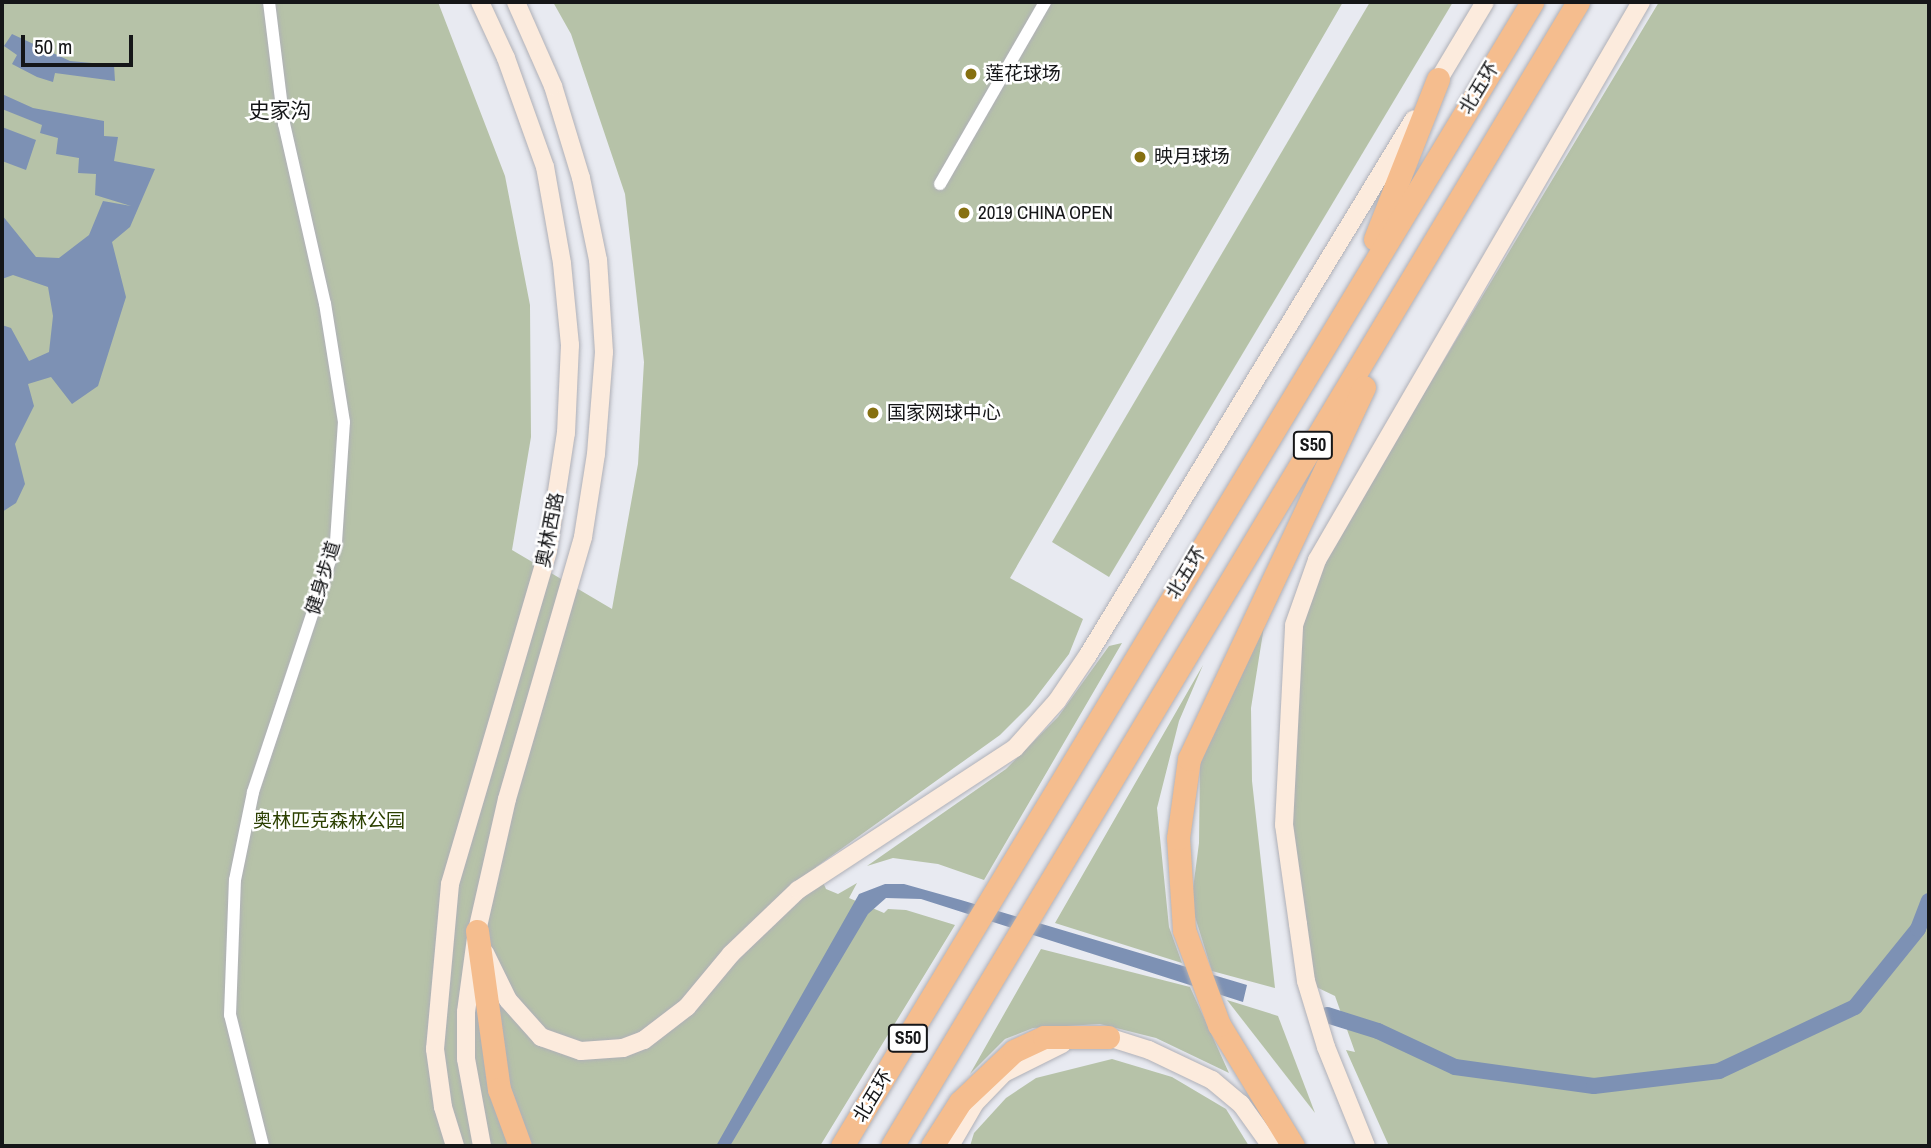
<!DOCTYPE html>
<meta charset="utf-8">
<style>
body{margin:0}
#map{position:relative;width:1931px;height:1148px;overflow:hidden;background:#e8eaf1;font-family:"Archivo Narrow","Noto Sans SC",sans-serif}
div>[style]{position:absolute}
.green>*{inset:0;background:#b6c2a8}
.water>*{inset:0;background:#7d91b4}
.canal>*{height:16px;margin:-8px;padding:0 8px;transform-origin:8px;border-radius:8px;background:#7d91b4}
.roads{filter:drop-shadow(0 0 2px #afb0b7) drop-shadow(0 0 2px #afb0b7)}
.street>*{height:12px;margin:-6px;padding:0 6px;transform-origin:6px;border-radius:6px;background:#fff}
.secondary>*{height:18px;margin:-9px;padding:0 9px;transform-origin:9px;border-radius:9px;background:#fcebdd}
.highway>*{height:23px;margin:-11.5px;padding:0 11.5px;transform-origin:11.5px;border-radius:11.5px;background:#f5bd8e}
.dots>*{width:19px;height:19px;translate:-50% -50%;box-sizing:border-box;border:4px solid #fff;border-radius:50%}
span{translate:-50% -50%;white-space:nowrap;text-align:center;line-height:1.15;-webkit-text-stroke:5px #fff;paint-order:stroke}
.shield-label span{padding:2px 5px;background:#fff;border:2px solid;border-radius:5px;-webkit-text-stroke-width:0}
.shield-label{font-size:18px;color:#151618;font-weight:700}
.poi-label{font-size:19px;color:#151618}
.left{translate:0 -50%;text-align:left}
.street-label{font-size:19px;color:#151618}
.park-label{font-size:19px;color:#2c4001}
.neighbourhood-label{font-size:21px;color:#151618}
.frame{position:absolute;inset:0;border:4px solid #151618;pointer-events:none}
.scale{position:absolute;left:21px;top:35px;width:112px;height:32px;box-sizing:border-box;border:4px solid #151618;border-top:0;padding-left:9px;font-size:21px;line-height:24px;white-space:nowrap;color:#151618;-webkit-text-stroke:5px #fff;paint-order:stroke}
</style>
<div id="map">
<div class="green">
<div style="clip-path:polygon(2px 2px,438px 2px,505px 176px,530px 305px,531px 437px,512px 550px,612px 609px,638px 464px,644px 362px,625px 194px,571px 34px,553px 2px,1343px 2px,1010px 578px,1083px 619px,1069px 654px,1030px 705px,1000px 735px,816px 867px,826px 889px,838px 894px,857px 883px,849px 898px,884px 913px,888px 909px,906px 910px,955px 925px,820px 1146px,2px 1146px)"></div>
<div style="clip-path:polygon(1370px 2px,1453px 2px,1109px 577px,1052px 542px)"></div>
<div style="clip-path:polygon(1659px 2px,1929px 2px,1929px 1146px,1389px 1146px,1346px 1050px,1355px 1052px,1335px 996px,1312px 985px,1292px 824px,1298px 623px,1324px 560px)"></div>
<div style="clip-path:polygon(1265px 620px,1251px 708px,1252px 781px,1275px 988px,1212px 971px,1191px 904px,1199px 843px,1200px 763px)"></div>
<div style="clip-path:polygon(1122px 643px,984px 880px,938px 864px,893px 858px,867px 866px,1006px 769px,1058px 717px,1109px 646px)"></div>
<div style="clip-path:polygon(1203px 665px,1179px 721px,1157px 808px,1169px 927px,1182px 963px,1055px 923px)"></div>
<div style="clip-path:polygon(1041px 949px,1190px 987px,1229px 1073px,1156px 1038px,1100px 1024px,1033px 1028px,1005px 1039px,970px 1074px)"></div>
<div style="clip-path:polygon(1227px 1000px,1278px 1016px,1315px 1113px)"></div>
<div style="clip-path:polygon(1112px 1059px,1172px 1077px,1226px 1109px,1249px 1146px,970px 1146px,974px 1133px,1006px 1098px,1036px 1078px)"></div>
</div>
<div class="water">
<div style="clip-path:polygon(12px 34px,70px 61px,114px 65px,115px 81px,55px 73px,53px 82px,37px 77px,12px 64px,17px 55px,4px 46px)"></div>
<div style="clip-path:polygon(2px 94px,33px 108px,104px 121px,104px 136px,118px 137px,114px 161px,155px 169px,130px 227px,112px 242px,126px 297px,98px 386px,72px 404px,51px 377px,28px 384px,34px 406px,15px 444px,25px 484px,16px 503px,2px 512px,2px 325px,11px 328px,29px 361px,49px 352px,53px 316px,48px 287px,13px 275px,2px 279px,2px 215px,36px 257px,59px 258px,89px 235px,103px 201px,131px 206px,95px 195px,96px 174px,78px 173px,79px 158px,56px 154px,58px 138px,40px 133px,42px 125px,2px 109px)"></div>
<div style="clip-path:polygon(2px 127px,36px 140px,26px 170px,2px 161px)"></div>
<div style="clip-path:polygon(885px 884px,904px 884px,961px 900px,1247px 985px,1243px 1002px,921px 899px,886px 898px,868px 914px,730px 1146px,716px 1146px,859px 894px)"></div>
</div>
<div class="canal">
<div style="left:1327px;top:1015px;width:53px;rotate:17.4deg"></div>
<div style="left:1378px;top:1031px;width:85px;rotate:25.1deg"></div>
<div style="left:1455px;top:1067px;width:140px;rotate:7.8deg"></div>
<div style="left:1594px;top:1086px;width:126px;rotate:-6.8deg"></div>
<div style="left:1719px;top:1071px;width:150px;rotate:-25.2deg"></div>
<div style="left:1855px;top:1007px;width:100px;rotate:-51.1deg"></div>
<div style="left:1918px;top:929px;width:30px;rotate:-69deg"></div>
</div>
<div class="roads">
<div class="street">
<div style="left:940px;top:184px;width:210px;rotate:-60deg"></div>
<div style="left:263px;top:1146px;width:135px;rotate:-104.1deg"></div>
<div style="left:230px;top:1015px;width:135px;rotate:-87.9deg"></div>
<div style="left:235px;top:880px;width:90px;rotate:-78.4deg"></div>
<div style="left:253px;top:792px;width:263px;rotate:-71.6deg"></div>
<div style="left:336px;top:542px;width:120px;rotate:-86.2deg"></div>
<div style="left:344px;top:422px;width:120px;rotate:-99.1deg"></div>
<div style="left:325px;top:304px;width:185px;rotate:-102.8deg"></div>
<div style="left:284px;top:124px;width:123px;rotate:-97deg"></div>
</div>
<div class="secondary">
<div style="left:1433px;top:89px;width:101px;rotate:-59.1deg"></div>
<div style="left:485px;top:953px;width:52px;rotate:63.9deg"></div>
<div style="left:508px;top:1000px;width:50px;rotate:48.3deg"></div>
<div style="left:541px;top:1037px;width:42px;rotate:19.3deg"></div>
<div style="left:581px;top:1051px;width:42px;rotate:-4.1deg"></div>
<div style="left:623px;top:1048px;width:22px;rotate:-21deg"></div>
<div style="left:644px;top:1040px;width:54px;rotate:-37.5deg"></div>
<div style="left:687px;top:1007px;width:69px;rotate:-50.3deg"></div>
<div style="left:731px;top:954px;width:93px;rotate:-43.7deg"></div>
<div style="left:798px;top:890px;width:259px;rotate:-33.2deg"></div>
<div style="left:1015px;top:748px;width:63px;rotate:-48.2deg"></div>
<div style="left:1057px;top:701px;width:55px;rotate:-56deg"></div>
<div style="left:1088px;top:655px;width:627px;rotate:-58.69deg"></div>
<div style="left:1096px;top:1038px;width:12px;rotate:-5deg"></div>
<div style="left:1108px;top:1037px;width:43px;rotate:17.6deg"></div>
<div style="left:1149px;top:1050px;width:70px;rotate:25.5deg"></div>
<div style="left:1212px;top:1080px;width:38px;rotate:40deg"></div>
<div style="left:1241px;top:1104px;width:52px;rotate:54.5deg"></div>
<div style="left:455px;top:1146px;width:41px;rotate:-107.1deg"></div>
<div style="left:443px;top:1107px;width:59px;rotate:-97.9deg"></div>
<div style="left:435px;top:1049px;width:166px;rotate:-84.8deg"></div>
<div style="left:450px;top:884px;width:348px;rotate:-73.6deg"></div>
<div style="left:548px;top:550px;width:118px;rotate:-81.3deg"></div>
<div style="left:566px;top:433px;width:88px;rotate:-87.4deg"></div>
<div style="left:570px;top:345px;width:82px;rotate:-95.6deg"></div>
<div style="left:562px;top:263px;width:97px;rotate:-100deg"></div>
<div style="left:545px;top:167px;width:116px;rotate:-109.7deg"></div>
<div style="left:506px;top:58px;width:62px;rotate:-114.9deg"></div>
<div style="left:482px;top:1146px;width:88px;rotate:-100.4deg"></div>
<div style="left:466px;top:1059px;width:47px;rotate:-90deg"></div>
<div style="left:466px;top:1012px;width:82px;rotate:-82.3deg"></div>
<div style="left:477px;top:931px;width:135px;rotate:-77.2deg"></div>
<div style="left:507px;top:799px;width:273px;rotate:-73.8deg"></div>
<div style="left:583px;top:537px;width:84px;rotate:-81.1deg"></div>
<div style="left:596px;top:454px;width:102px;rotate:-85.5deg"></div>
<div style="left:604px;top:352px;width:92px;rotate:-93.7deg"></div>
<div style="left:598px;top:260px;width:84px;rotate:-101.7deg"></div>
<div style="left:581px;top:178px;width:96px;rotate:-106.9deg"></div>
<div style="left:553px;top:86px;width:92px;rotate:-113.8deg"></div>
<div style="left:950px;top:1146px;width:50px;rotate:-59.8deg"></div>
<div style="left:975px;top:1103px;width:42px;rotate:-46deg"></div>
<div style="left:1004px;top:1073px;width:65px;rotate:-26.6deg"></div>
<div style="left:1366px;top:1146px;width:107px;rotate:-112deg"></div>
<div style="left:1326px;top:1047px;width:69px;rotate:-106.9deg"></div>
<div style="left:1306px;top:981px;width:58px;rotate:-98deg"></div>
<div style="left:1298px;top:924px;width:100px;rotate:-98deg"></div>
<div style="left:1284px;top:825px;width:200px;rotate:-87.1deg"></div>
<div style="left:1294px;top:625px;width:69px;rotate:-70.5deg"></div>
<div style="left:1317px;top:560px;width:645px;rotate:-59.86deg"></div>
</div>
<div class="highway">
<div style="left:1375px;top:239px;width:172px;rotate:-68.5deg"></div>
<div style="left:477px;top:931px;width:160px;rotate:82.1deg"></div>
<div style="left:499px;top:1089px;width:61px;rotate:69.8deg"></div>
<div style="left:842px;top:1146px;width:1336px;rotate:-58.9deg"></div>
<div style="left:892px;top:1146px;width:1334px;rotate:-59.05deg"></div>
<div style="left:932px;top:1146px;width:52px;rotate:-57.5deg"></div>
<div style="left:960px;top:1102px;width:74px;rotate:-43.4deg"></div>
<div style="left:1014px;top:1051px;width:33px;rotate:-25deg"></div>
<div style="left:1044px;top:1037px;width:64px"></div>
<div style="left:1293px;top:1146px;width:142px;rotate:-121.4deg"></div>
<div style="left:1219px;top:1025px;width:101px;rotate:-110.2deg"></div>
<div style="left:1184px;top:930px;width:92px;rotate:-93.7deg"></div>
<div style="left:1178px;top:838px;width:80px;rotate:-82.1deg"></div>
<div style="left:1189px;top:759px;width:411px;rotate:-64.8deg"></div>
</div>
</div>
<div class="dots">
<div style="left:971px;top:74px;background:#867010"></div>
<div style="left:1140px;top:157px;background:#867010"></div>
<div style="left:964px;top:213px;background:#867010"></div>
<div style="left:873px;top:413px;background:#867010"></div>
</div>
<div class="shield-label">
<span style="left:1313px;top:445px">S50</span>
<span style="left:908px;top:1038px">S50</span>
</div>
<div class="poi-label">
<span class="left" style="left:985px;top:74px">莲花球场</span>
<span class="left" style="left:1154px;top:157px">映月球场</span>
<span class="left" style="left:978px;top:213px">2019 CHINA OPEN</span>
<span class="left" style="left:887px;top:413px">国家网球中心</span>
</div>
<div class="street-label">
<span style="left:1479px;top:88px;rotate:-59deg">北五环</span>
<span style="left:550px;top:530px;rotate:-79deg">奥林西路</span>
<span style="left:1186px;top:573px;rotate:-59deg">北五环</span>
<span style="left:323px;top:578px;rotate:-73deg">健身步道</span>
<span style="left:873px;top:1096px;rotate:-59deg">北五环</span>
</div>
<div class="park-label">
<span style="left:329px;top:821px">奥林匹克森林公园</span>
</div>
<div class="neighbourhood-label">
<span style="left:280px;top:111px">史家沟</span>
</div>
<div class="frame"></div>
<div class="scale">50 m</div>
</div>
